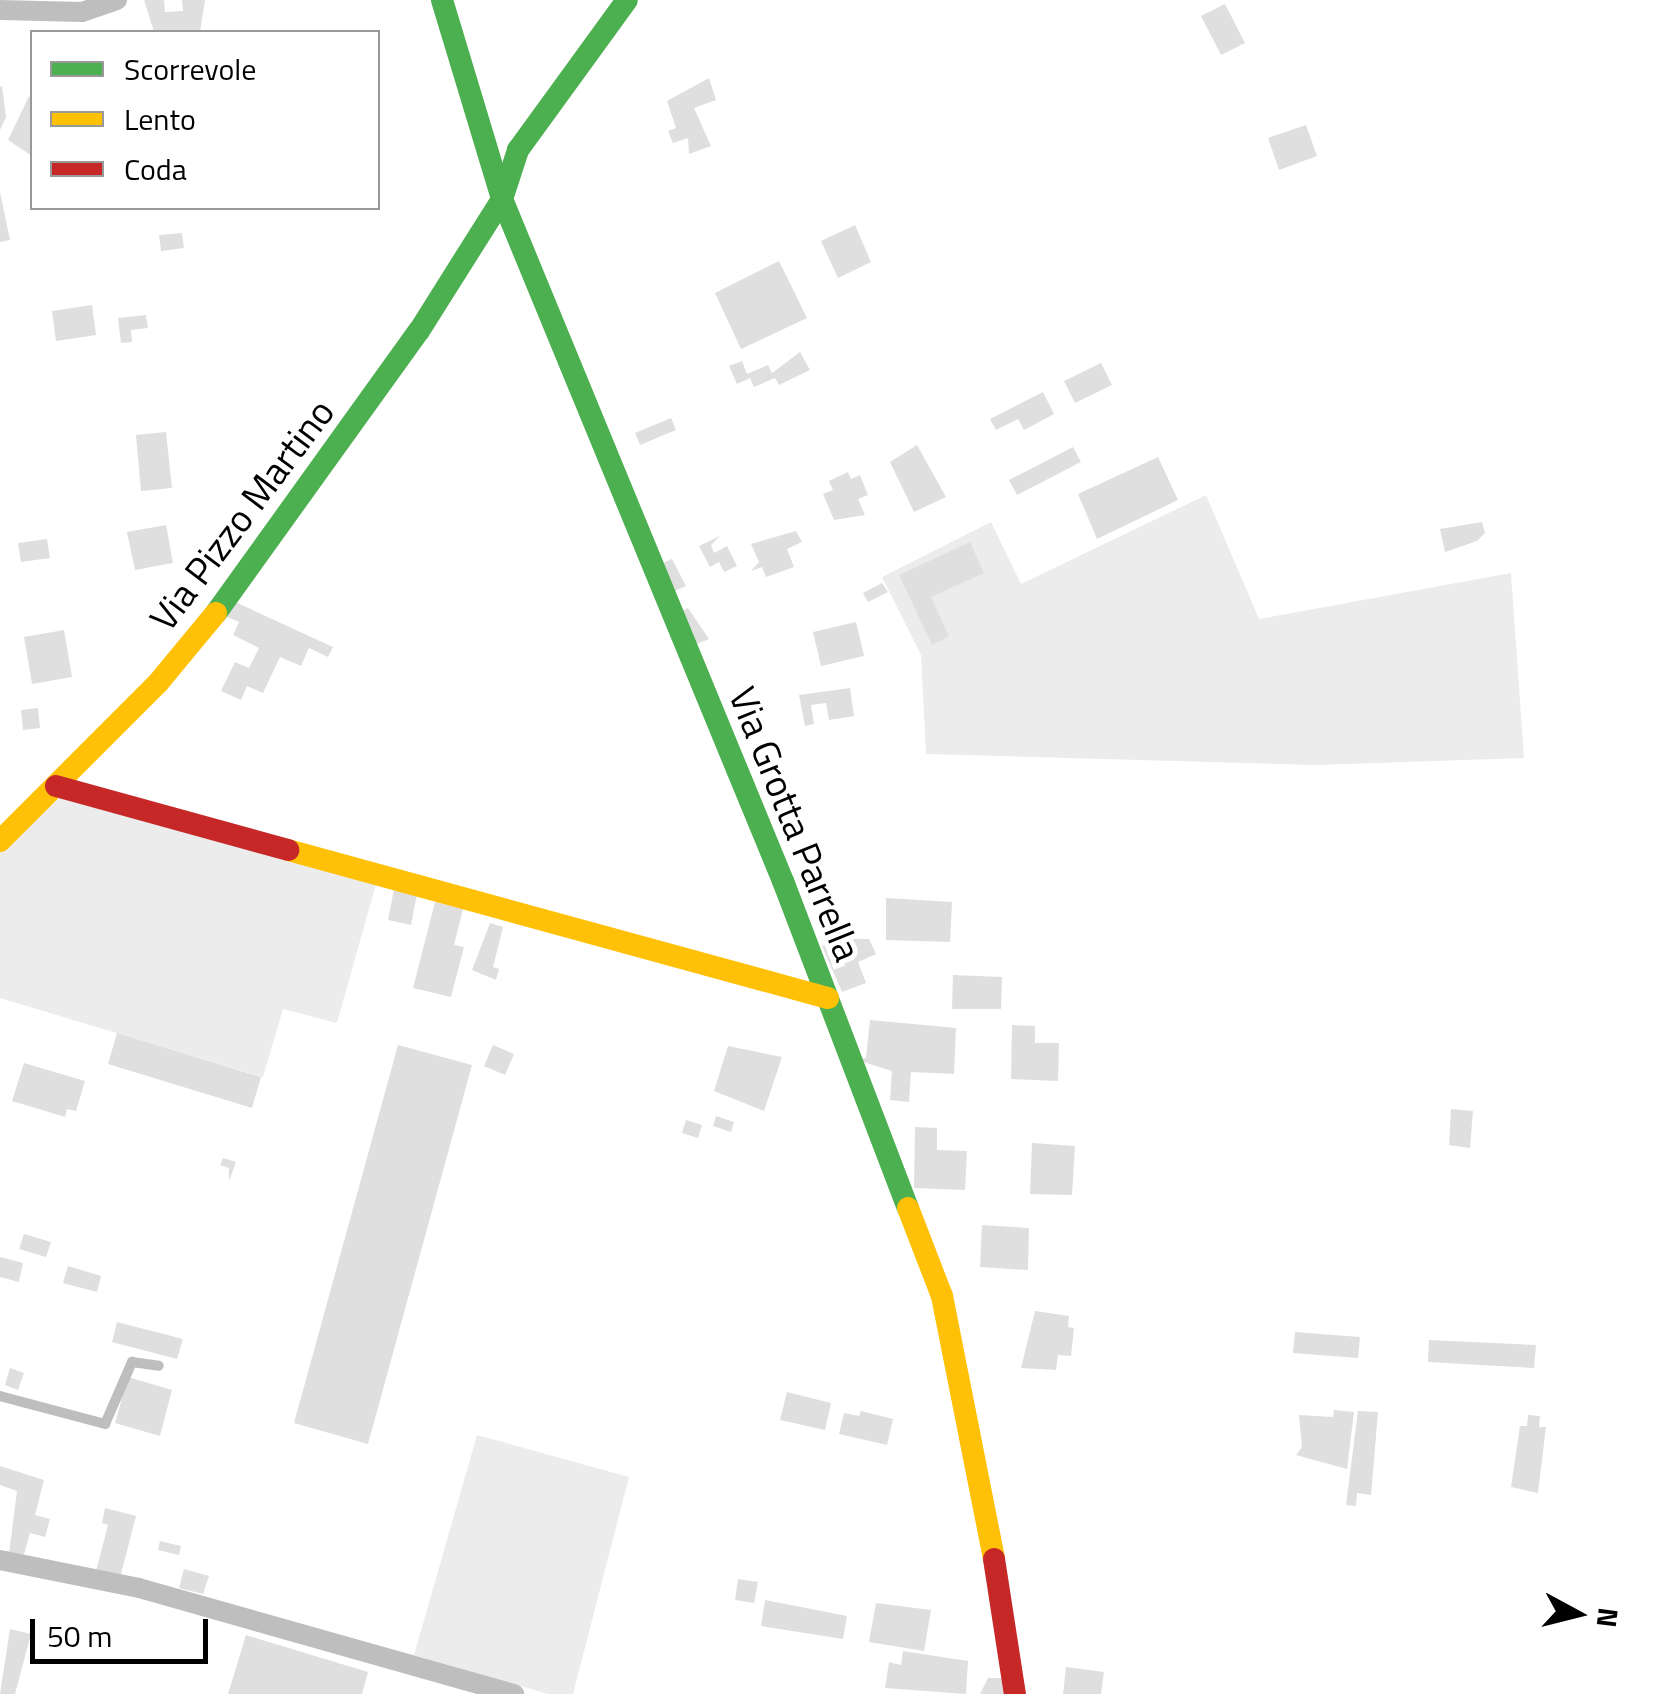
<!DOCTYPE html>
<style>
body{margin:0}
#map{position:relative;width:1658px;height:1694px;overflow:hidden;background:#fff;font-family:"Titillium Web",sans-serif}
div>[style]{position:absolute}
.green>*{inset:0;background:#ececec}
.building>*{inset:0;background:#dfdfdf}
.lane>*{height:10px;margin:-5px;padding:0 5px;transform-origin:5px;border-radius:5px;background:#bebebe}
.street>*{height:20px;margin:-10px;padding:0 10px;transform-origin:10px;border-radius:10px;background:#bebebe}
.fast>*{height:22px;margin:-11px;padding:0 11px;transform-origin:11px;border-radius:11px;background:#4caf50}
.slow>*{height:22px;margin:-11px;padding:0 11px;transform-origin:11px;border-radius:11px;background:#ffc107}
.jam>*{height:22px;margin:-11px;padding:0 11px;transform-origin:11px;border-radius:11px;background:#c62828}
span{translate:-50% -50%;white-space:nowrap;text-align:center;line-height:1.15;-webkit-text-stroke:10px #fff;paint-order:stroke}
.street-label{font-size:38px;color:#000}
.legend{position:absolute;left:30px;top:30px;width:350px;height:180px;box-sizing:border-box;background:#fff;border:2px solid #999;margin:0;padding:12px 18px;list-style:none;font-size:30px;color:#000}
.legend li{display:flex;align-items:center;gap:20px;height:50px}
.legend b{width:50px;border:2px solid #999}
.north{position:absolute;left:1528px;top:1564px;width:100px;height:100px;-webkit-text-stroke:8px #fff;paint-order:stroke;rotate:97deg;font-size:28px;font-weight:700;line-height:40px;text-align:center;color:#000}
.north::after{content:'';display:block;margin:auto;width:35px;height:45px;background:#000;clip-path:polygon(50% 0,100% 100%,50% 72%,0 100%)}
.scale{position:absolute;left:30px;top:1619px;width:178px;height:45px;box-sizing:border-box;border:5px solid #000;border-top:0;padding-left:12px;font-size:30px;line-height:35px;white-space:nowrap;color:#000;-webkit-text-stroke:8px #fff;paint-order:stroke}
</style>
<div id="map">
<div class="green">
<div style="clip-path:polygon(1206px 495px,1259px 619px,1511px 573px,1524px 758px,1317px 765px,926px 754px,921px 655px,882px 577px,991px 522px,1021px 584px)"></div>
<div style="clip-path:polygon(60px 798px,376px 884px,337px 1023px,283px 1009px,263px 1077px,0 998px,0 851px)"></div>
<div style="clip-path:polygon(477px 1435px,629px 1477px,573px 1694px,548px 1694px,414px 1655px)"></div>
</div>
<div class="building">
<div style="clip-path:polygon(144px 0,164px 0,165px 12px,183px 11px,182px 0,205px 0,200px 32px,154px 32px)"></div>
<div style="clip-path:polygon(1225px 4px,1245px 43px,1221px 55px,1201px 16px)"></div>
<div style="clip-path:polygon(709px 78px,716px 100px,694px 108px,711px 146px,689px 154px,688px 138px,673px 143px,668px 131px,676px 128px,667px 101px)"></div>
<div style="clip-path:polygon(2px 86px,6px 117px,0 130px,0 87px)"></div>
<div style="clip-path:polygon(29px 96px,32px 99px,32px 156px,8px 140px)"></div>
<div style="clip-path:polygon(1306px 125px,1317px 156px,1279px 170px,1268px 138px)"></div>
<div style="clip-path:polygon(0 192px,10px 240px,0 242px)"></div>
<div style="clip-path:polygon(855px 225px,871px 262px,838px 278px,821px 241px)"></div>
<div style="clip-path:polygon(182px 233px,184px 248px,161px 251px,159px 235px)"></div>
<div style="clip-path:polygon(779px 261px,807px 318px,741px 349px,715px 293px)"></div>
<div style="clip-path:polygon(92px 305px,96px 335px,56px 341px,52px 311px)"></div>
<div style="clip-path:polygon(146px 315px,148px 328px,131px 330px,132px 342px,121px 343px,118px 318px)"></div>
<div style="clip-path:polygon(800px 352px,810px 370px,779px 385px,775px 378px,754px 387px,750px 378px,737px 384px,729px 366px,742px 361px,747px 374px,768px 365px,772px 373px)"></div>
<div style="clip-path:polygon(1101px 363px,1112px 385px,1075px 403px,1064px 381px)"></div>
<div style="clip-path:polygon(1043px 392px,1054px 414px,1024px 430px,1018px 419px,996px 430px,990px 419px)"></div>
<div style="clip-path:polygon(671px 418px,676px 430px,640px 445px,635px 433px)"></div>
<div style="clip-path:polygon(166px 432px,172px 488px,141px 491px,136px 435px)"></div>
<div style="clip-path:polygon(917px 445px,946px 497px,914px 512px,890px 462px)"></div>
<div style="clip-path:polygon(1073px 447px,1081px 462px,1017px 495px,1009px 480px)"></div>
<div style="clip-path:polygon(1158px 457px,1178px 500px,1097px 539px,1078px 494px)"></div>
<div style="clip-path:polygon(848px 472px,851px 479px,860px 475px,868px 495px,858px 499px,865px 515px,834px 520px,823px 494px,833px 490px,829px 481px)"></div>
<div style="clip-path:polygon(1482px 522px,1485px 533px,1477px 541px,1445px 552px,1440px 529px)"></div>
<div style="clip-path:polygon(166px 525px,173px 563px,135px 570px,127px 532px)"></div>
<div style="clip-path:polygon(796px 531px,802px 542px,787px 549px,794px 567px,766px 577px,762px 567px,751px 571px,759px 562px,751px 544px)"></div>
<div style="clip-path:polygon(720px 536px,711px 545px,714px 553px,727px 546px,737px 566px,724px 572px,719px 562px,710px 567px,699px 546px)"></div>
<div style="clip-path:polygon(47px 539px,50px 558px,21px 562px,18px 543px)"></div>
<div style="clip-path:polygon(970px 542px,984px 573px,931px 597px,949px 636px,932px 645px,899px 575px)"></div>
<div style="clip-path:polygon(672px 559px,686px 586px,670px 593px,658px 565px)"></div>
<div style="clip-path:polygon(882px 583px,888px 592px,868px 602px,863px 593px)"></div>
<div style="clip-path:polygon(233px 601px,333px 647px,328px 657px,309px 648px,301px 666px,280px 657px,263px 693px,247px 686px,241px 700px,221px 691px,235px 662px,249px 668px,259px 648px,233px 635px,239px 622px,225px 616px)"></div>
<div style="clip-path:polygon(688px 608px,709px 639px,692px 646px,678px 613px)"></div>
<div style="clip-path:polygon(856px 622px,864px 656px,821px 666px,813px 632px)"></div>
<div style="clip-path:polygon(64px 630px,72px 677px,32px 684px,24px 637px)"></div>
<div style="clip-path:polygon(850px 688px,854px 716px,829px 720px,826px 703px,811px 705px,814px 724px,805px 726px,799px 695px)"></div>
<div style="clip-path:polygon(38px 708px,40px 728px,23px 730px,21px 710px)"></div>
<div style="clip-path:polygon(394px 889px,417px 894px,411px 925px,388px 920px)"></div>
<div style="clip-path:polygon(886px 898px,952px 902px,950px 942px,886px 940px)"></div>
<div style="clip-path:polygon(435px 902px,463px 909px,454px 945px,464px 947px,451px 997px,413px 988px)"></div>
<div style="clip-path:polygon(490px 923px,503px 927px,493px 967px,499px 969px,496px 980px,472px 970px)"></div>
<div style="clip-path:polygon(842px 939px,869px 939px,876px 954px,858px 962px,866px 983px,842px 992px,822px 946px)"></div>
<div style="clip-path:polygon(953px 975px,1002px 977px,1001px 1009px,952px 1009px)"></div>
<div style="clip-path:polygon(870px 1020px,956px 1028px,954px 1074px,911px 1072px,909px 1102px,890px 1100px,892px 1071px,857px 1060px,866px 1058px)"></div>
<div style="clip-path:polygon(1012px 1025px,1035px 1026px,1035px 1043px,1059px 1043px,1058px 1081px,1011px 1079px)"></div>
<div style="clip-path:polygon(117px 1033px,261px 1077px,252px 1108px,108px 1064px)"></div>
<div style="clip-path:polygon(398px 1045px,472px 1065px,368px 1444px,294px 1423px)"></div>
<div style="clip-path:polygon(493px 1045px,514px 1054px,505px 1075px,484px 1066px)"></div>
<div style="clip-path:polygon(728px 1046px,782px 1057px,764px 1111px,714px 1091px)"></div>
<div style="clip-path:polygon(24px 1063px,85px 1081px,76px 1111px,67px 1109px,65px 1117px,12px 1101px)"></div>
<div style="clip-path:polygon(1451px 1109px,1473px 1111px,1470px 1148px,1449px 1145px)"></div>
<div style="clip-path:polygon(716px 1116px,734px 1122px,731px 1132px,713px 1126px)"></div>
<div style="clip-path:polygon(686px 1120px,702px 1125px,698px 1138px,682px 1133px)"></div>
<div style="clip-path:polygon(915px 1127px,937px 1128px,937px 1150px,967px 1151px,965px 1190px,914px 1188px)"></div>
<div style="clip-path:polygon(1032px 1143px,1075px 1146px,1072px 1195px,1030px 1194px)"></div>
<div style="clip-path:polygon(223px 1158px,236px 1162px,229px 1181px,229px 1168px,220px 1165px)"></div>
<div style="clip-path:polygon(982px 1225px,1029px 1228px,1028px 1270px,980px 1267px)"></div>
<div style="clip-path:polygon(24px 1234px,51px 1242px,46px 1257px,19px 1249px)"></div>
<div style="clip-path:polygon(0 1257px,23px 1263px,19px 1282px,0 1277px)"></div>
<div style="clip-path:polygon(68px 1266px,101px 1276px,97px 1292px,63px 1283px)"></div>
<div style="clip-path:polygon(1035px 1311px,1069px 1316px,1068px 1327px,1074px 1328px,1071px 1356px,1058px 1355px,1056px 1370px,1021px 1368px)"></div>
<div style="clip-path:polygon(117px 1322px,183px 1339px,177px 1359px,112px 1342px)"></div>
<div style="clip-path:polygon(1295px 1332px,1360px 1337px,1358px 1358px,1293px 1353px)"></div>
<div style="clip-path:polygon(1429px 1340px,1536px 1345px,1534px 1368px,1428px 1362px)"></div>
<div style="clip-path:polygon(10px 1368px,24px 1373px,18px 1390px,5px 1385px)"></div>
<div style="clip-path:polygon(128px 1377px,172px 1390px,160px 1436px,115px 1423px)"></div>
<div style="clip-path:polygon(787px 1392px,831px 1403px,825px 1430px,780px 1420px)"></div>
<div style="clip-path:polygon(1334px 1410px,1354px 1412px,1347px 1469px,1296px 1455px,1302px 1447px,1299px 1415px,1333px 1417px)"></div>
<div style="clip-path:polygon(861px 1411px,893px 1419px,887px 1445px,839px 1434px,844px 1413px,859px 1416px)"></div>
<div style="clip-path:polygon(1358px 1411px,1378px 1412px,1371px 1495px,1357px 1493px,1356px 1506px,1346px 1505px)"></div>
<div style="clip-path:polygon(1528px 1415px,1540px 1416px,1539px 1427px,1546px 1427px,1538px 1493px,1511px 1487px,1520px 1426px,1527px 1426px)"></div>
<div style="clip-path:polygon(0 1466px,44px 1480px,35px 1515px,50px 1519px,45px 1537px,30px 1533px,23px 1558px,9px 1554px,17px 1491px,0 1485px)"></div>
<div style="clip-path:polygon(105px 1508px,136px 1516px,120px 1578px,96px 1571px,108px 1525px,102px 1523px)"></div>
<div style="clip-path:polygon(160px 1541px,181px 1546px,179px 1555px,158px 1550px)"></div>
<div style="clip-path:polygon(184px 1569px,209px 1576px,203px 1594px,179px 1588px)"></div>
<div style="clip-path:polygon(738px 1579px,758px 1582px,754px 1603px,735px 1600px)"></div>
<div style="clip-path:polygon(765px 1600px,847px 1616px,843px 1639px,761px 1626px)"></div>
<div style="clip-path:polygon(876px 1603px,931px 1610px,924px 1651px,869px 1642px)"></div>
<div style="clip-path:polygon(10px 1629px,31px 1634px,15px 1694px,0 1694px)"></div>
<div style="clip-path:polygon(246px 1635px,368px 1672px,362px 1694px,228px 1694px)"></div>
<div style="clip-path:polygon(903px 1651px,968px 1661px,966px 1694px,885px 1688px,889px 1662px,901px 1665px)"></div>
<div style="clip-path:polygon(1066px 1667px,1104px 1672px,1101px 1694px,1063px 1694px)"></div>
<div style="clip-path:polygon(988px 1678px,1005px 1678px,1007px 1694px,980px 1694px)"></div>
</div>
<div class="lane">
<div style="left:0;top:1396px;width:109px;rotate:14.9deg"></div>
<div style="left:105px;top:1424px;width:68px;rotate:-66.5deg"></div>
<div style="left:132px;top:1362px;width:27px;rotate:8deg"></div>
</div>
<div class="street">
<div style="left:0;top:10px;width:82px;rotate:1.4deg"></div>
<div style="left:82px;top:12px;width:37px;rotate:-19deg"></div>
<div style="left:0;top:1560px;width:142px;rotate:11.4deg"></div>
<div style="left:139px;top:1588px;width:390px;rotate:15.8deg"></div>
</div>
<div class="fast">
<div style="left:442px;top:0;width:208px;rotate:73.2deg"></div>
<div style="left:502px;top:199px;width:738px;rotate:67.61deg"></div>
<div style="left:783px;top:881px;width:350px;rotate:69.1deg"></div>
<div style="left:216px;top:613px;width:347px;rotate:-54.3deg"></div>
<div style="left:419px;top:331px;width:156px;rotate:-57.8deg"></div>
<div style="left:502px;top:199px;width:52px;rotate:-71.9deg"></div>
<div style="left:518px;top:150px;width:185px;rotate:-54deg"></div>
</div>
<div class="slow">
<div style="left:0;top:841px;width:223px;rotate:-45deg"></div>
<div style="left:158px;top:683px;width:91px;rotate:-50.4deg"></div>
<div style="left:288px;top:850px;width:560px;rotate:15.33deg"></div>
<div style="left:908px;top:1208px;width:94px;rotate:68.9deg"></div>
<div style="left:942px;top:1296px;width:268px;rotate:78.8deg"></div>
</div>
<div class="jam">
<div style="left:56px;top:786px;width:241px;rotate:15.4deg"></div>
<div style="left:994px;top:1559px;width:137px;rotate:81.2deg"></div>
</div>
<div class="street-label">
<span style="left:242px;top:515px;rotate:-53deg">Via Pizzo Martino</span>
<span style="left:795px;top:824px;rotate:68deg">Via Grotta Parrella</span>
</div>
<ul class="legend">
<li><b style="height:12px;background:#4caf50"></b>Scorrevole</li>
<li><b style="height:12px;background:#ffc107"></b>Lento</li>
<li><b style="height:12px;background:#c62828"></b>Coda</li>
</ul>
<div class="north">N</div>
<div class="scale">50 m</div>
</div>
